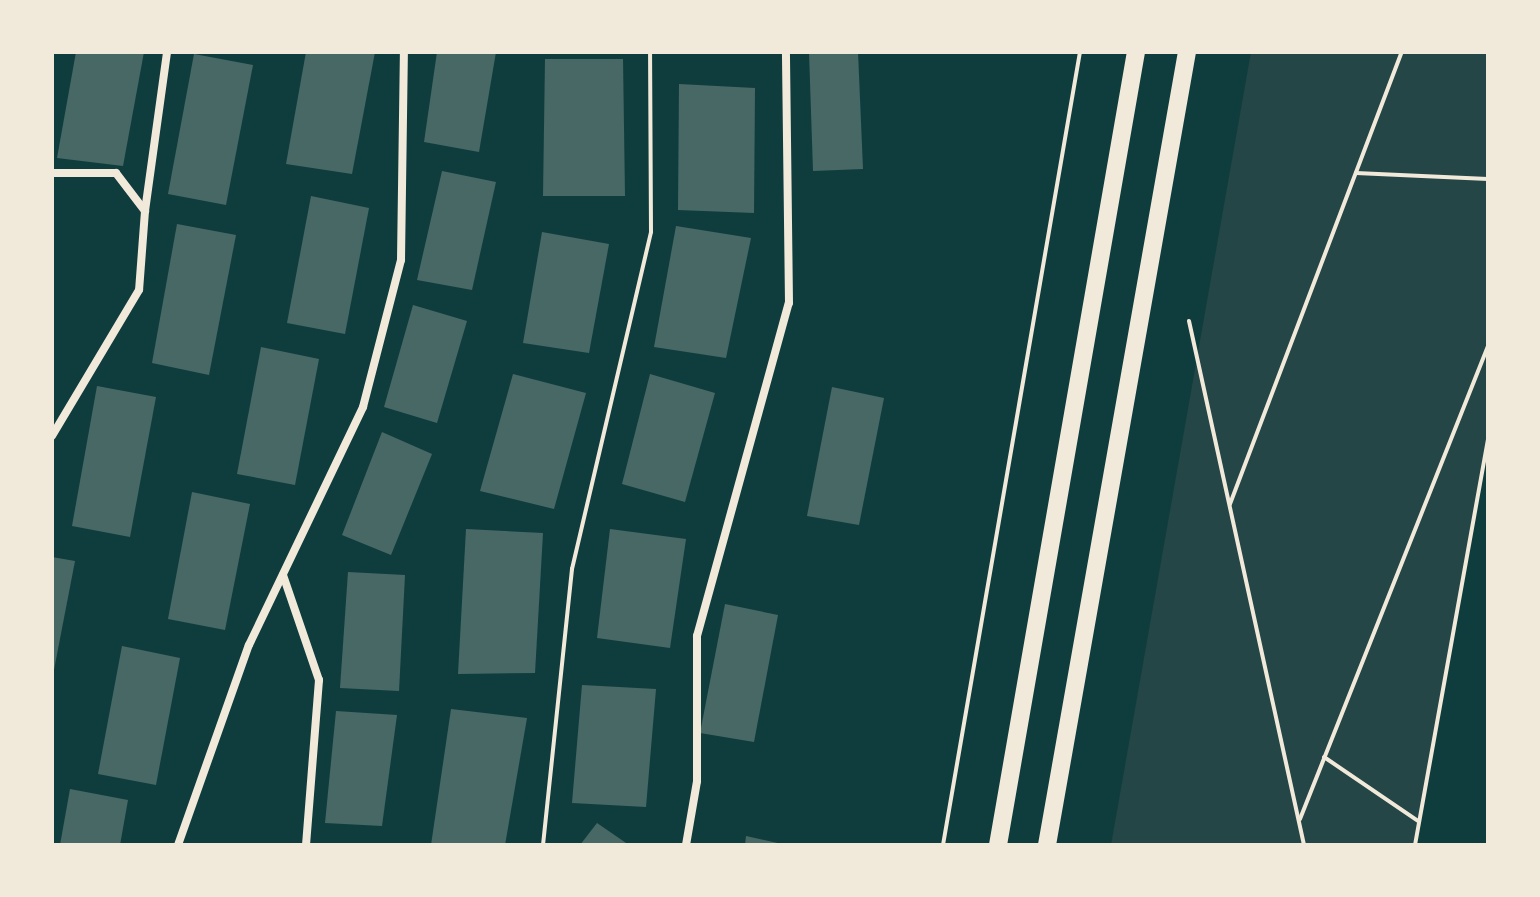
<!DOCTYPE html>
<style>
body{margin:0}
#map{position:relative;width:1540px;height:897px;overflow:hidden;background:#0f3d3e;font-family:"Work Sans",sans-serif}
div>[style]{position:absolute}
.green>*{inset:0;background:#244646}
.building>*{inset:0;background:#486865}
.path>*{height:4px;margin:-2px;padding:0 2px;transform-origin:2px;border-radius:2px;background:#f1e9da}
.minor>*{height:8px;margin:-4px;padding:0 4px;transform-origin:4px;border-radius:4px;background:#f1e9da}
.primary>*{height:18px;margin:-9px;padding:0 9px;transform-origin:9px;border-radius:9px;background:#f1e9da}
span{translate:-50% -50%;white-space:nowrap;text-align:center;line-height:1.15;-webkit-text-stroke:6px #f1e9da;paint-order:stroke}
.frame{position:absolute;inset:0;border:54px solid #f1e9da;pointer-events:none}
</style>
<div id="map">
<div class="green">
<div style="clip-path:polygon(1251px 52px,1488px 52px,1488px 440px,1415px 845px,1111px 845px)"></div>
</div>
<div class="building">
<div style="clip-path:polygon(76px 52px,144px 52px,123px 166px,57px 158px)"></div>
<div style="clip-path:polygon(306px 52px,375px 52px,352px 174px,286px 164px)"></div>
<div style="clip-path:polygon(437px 52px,496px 52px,479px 152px,424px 142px)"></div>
<div style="clip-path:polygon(809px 52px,858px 52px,863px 169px,813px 171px)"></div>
<div style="clip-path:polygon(194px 54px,253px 65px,226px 205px,168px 194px)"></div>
<div style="clip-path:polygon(545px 59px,623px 59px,625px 196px,543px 196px)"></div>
<div style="clip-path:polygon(679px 84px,755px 88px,754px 213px,678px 210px)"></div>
<div style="clip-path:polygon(442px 171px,496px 182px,472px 290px,417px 280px)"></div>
<div style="clip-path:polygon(311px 196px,369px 208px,345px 334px,287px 323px)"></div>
<div style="clip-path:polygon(177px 224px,236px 235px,209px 375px,152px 363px)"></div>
<div style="clip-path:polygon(676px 226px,751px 238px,726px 358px,654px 347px)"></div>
<div style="clip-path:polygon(542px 232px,609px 244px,589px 353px,523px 343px)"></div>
<div style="clip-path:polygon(413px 305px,467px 321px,437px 423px,384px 407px)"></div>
<div style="clip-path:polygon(261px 347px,319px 359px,295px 485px,237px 474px)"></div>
<div style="clip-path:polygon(513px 374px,586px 393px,554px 509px,480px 491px)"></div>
<div style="clip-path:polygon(650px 374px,715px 393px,685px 502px,622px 484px)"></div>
<div style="clip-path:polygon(97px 386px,156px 397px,130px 537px,72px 526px)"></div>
<div style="clip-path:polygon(832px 387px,884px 398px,859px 525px,807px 516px)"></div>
<div style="clip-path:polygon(382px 432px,432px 454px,391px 555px,342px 535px)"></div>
<div style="clip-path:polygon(192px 492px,250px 504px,225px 630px,168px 619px)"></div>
<div style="clip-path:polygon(466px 529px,543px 533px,535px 673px,458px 674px)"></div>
<div style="clip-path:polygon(610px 529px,686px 539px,670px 648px,597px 638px)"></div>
<div style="clip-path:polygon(52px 557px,75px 561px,53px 675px,52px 674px)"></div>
<div style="clip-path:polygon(348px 572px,405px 575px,399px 691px,340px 688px)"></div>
<div style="clip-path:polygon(725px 604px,778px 615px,754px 742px,700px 733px)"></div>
<div style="clip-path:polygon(122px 646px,180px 658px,156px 785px,98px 774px)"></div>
<div style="clip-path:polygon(582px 685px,656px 689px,646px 807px,572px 803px)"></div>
<div style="clip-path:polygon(451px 709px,527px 718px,505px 845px,431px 845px)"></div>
<div style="clip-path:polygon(336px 711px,397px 715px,382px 826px,325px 823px)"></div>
<div style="clip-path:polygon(70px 789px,128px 800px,120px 845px,60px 845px)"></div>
<div style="clip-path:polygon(597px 823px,629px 845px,580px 845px)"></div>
<div style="clip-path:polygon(746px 836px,782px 844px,782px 845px,745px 845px)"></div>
</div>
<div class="path">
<div style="left:1356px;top:173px;width:132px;rotate:2.6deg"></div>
<div style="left:1189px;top:321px;width:536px;rotate:77.62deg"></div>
<div style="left:1230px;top:504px;width:484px;rotate:-69.2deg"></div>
<div style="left:1324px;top:757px;width:114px;rotate:34.2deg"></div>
<div style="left:1300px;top:819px;width:509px;rotate:-68.32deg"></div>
<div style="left:543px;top:845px;width:278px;rotate:-84deg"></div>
<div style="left:572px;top:569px;width:346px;rotate:-76.8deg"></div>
<div style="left:651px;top:232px;width:180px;rotate:-90.3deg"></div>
<div style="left:943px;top:845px;width:805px;rotate:-80.2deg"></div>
<div style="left:1415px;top:845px;width:412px;rotate:-79.8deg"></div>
</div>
<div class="minor">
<div style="left:52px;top:173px;width:64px"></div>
<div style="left:116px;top:173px;width:48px;rotate:52.7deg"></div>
<div style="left:145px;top:211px;width:79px;rotate:94.3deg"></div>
<div style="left:139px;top:290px;width:170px;rotate:120.8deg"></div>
<div style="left:145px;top:211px;width:161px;rotate:-82.1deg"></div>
<div style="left:283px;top:575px;width:111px;rotate:71.1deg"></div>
<div style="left:319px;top:680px;width:166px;rotate:94.5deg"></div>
<div style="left:178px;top:845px;width:212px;rotate:-70.5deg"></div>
<div style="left:249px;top:645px;width:264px;rotate:-64.4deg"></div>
<div style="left:363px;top:407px;width:152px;rotate:-75.5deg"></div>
<div style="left:401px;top:260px;width:208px;rotate:-89.2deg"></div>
<div style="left:686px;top:845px;width:65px;rotate:-80.2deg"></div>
<div style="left:697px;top:781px;width:145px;rotate:-90deg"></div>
<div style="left:697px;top:636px;width:345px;rotate:-74.6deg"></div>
<div style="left:789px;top:303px;width:251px;rotate:-90.7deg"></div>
</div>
<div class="primary">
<div style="left:998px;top:845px;width:805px;rotate:-80.13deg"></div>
<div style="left:1047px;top:845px;width:805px;rotate:-79.99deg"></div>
</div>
<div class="frame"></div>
</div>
